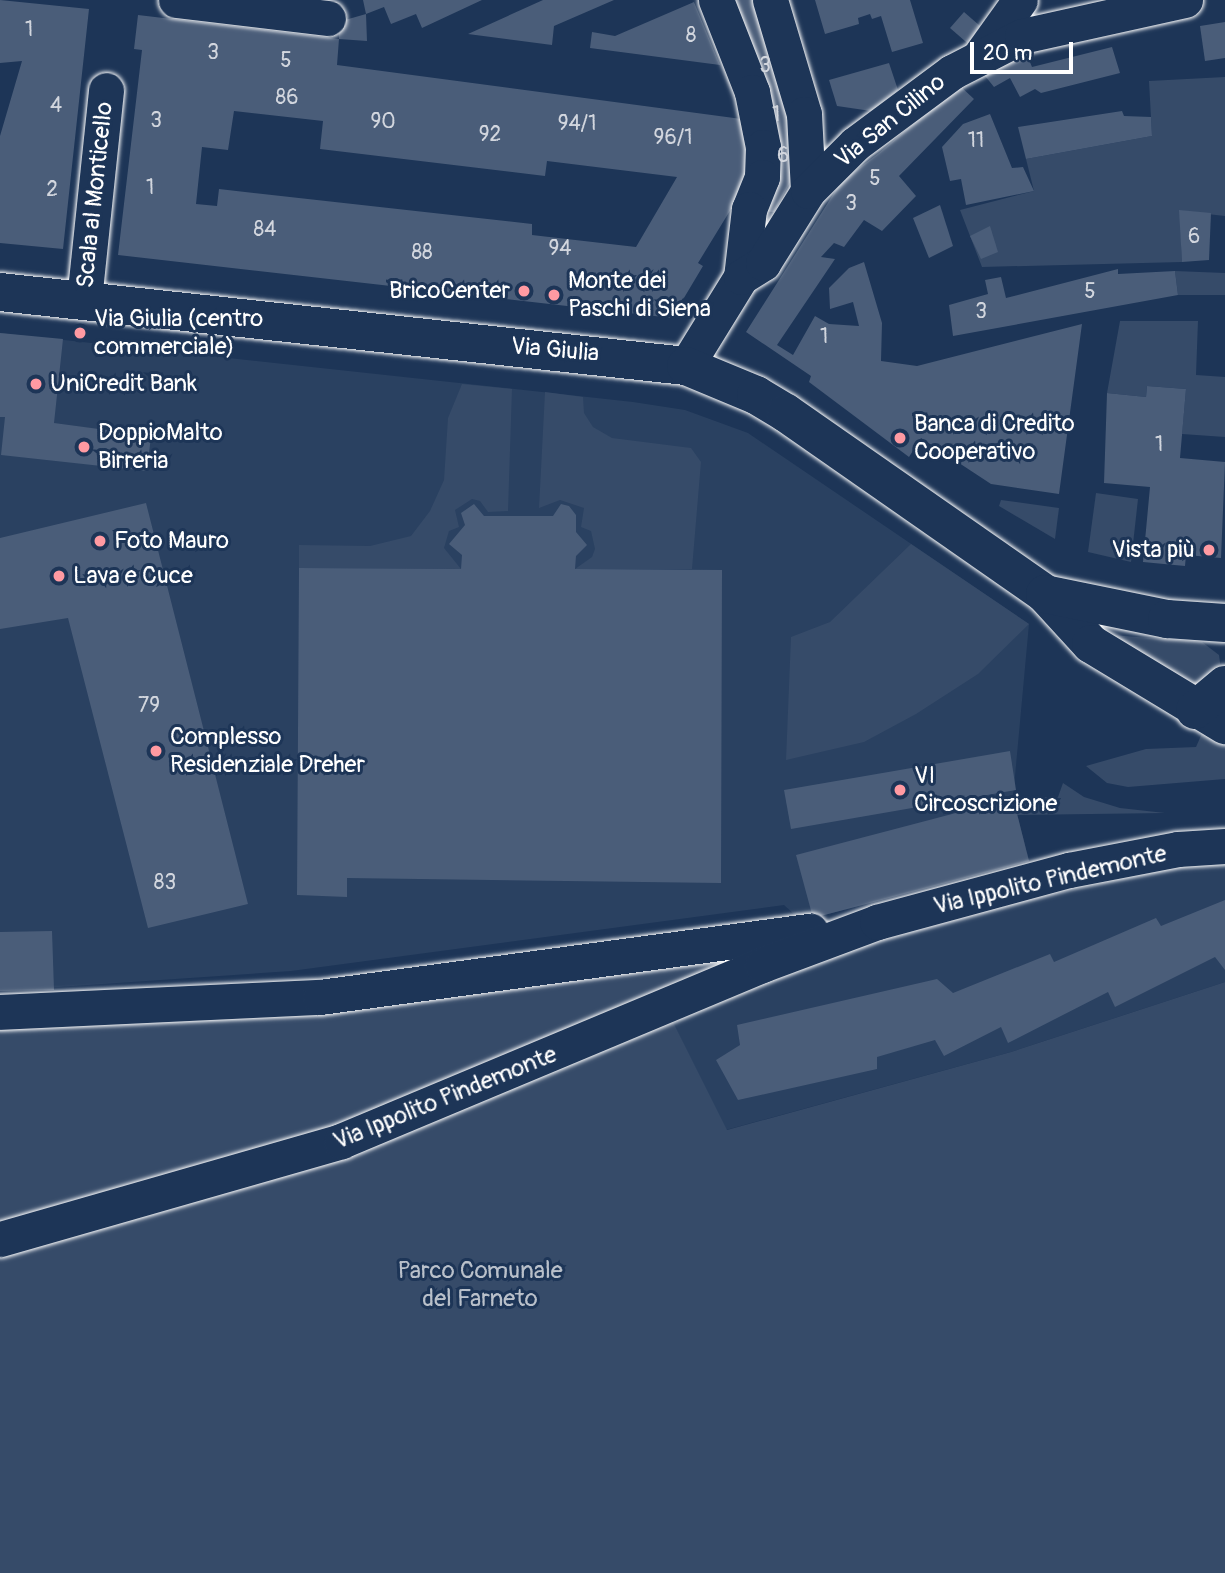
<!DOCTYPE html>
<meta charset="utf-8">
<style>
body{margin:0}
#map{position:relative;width:1225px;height:1573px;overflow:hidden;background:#1d3557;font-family:Pangolin,sans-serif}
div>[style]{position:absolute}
.built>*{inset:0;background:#2a4161}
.green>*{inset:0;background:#364b69}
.building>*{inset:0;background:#4a5d79}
.roads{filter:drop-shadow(0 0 2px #fff) drop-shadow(0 0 2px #fff)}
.minor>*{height:35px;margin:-17.5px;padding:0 17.5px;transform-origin:17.5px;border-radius:17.5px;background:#1d3557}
.tertiary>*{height:38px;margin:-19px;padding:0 19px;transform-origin:19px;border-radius:19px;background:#1d3557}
.dots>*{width:19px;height:19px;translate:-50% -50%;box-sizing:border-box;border:4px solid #1d3557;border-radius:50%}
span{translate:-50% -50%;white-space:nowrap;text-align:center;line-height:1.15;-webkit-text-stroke:6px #1d3557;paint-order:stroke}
.number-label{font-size:21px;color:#d2d6de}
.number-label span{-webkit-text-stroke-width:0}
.street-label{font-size:24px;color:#fff}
.poi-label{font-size:24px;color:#fff}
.left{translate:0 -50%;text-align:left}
.right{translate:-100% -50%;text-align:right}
.park-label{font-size:24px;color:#b9c0ca}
.scale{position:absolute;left:970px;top:42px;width:103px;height:32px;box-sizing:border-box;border:4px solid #fff;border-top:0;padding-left:9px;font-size:21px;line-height:24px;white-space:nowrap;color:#fff;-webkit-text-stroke:5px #1d3557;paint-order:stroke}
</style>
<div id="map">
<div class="built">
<div style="clip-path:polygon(0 333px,633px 402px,685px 410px,748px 433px,1029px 624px,1013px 798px,1029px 861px,813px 918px,796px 916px,784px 905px,291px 971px,0 991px)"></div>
<div style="clip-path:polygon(1225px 863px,1225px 982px,1011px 1052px,726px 1130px,673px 1023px,804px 962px,1028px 900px,1181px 866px)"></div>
</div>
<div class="green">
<div style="clip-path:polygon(1225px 77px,1225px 216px,1180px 211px,1182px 262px,982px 267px,960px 210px,1034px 191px,1026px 159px,1152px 136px,1149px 81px)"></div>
<div style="clip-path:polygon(1175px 271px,1225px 273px,1225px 295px,1178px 295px)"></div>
<div style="clip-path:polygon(1120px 321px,1198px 321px,1196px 375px,1225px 377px,1225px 437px,1182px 434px,1186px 389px,1147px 386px,1146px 397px,1107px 393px)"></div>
<div style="clip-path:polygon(462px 384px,512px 389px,508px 511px,488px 512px,480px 501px,472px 499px,455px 510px,459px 527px,449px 531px,444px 548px,461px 569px,299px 568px,299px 545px,370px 546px,411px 536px,430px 511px,444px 480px,448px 418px)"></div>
<div style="clip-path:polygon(545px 392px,583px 397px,584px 413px,593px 427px,612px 438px,691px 448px,701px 462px,692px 569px,575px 569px,592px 557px,595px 549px,591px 531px,581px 527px,584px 508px,560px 500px,539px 508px)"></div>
<div style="clip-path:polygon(1096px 493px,1138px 499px,1131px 562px,1088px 552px)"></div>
<div style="clip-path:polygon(1001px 500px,1059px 508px,1055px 539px,999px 506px)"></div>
<div style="clip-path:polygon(911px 544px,1029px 624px,978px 674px,916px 714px,864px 742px,786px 760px,791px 637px,830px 622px)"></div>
<div style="clip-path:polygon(1098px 634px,1202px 642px,1219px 655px,1221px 670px,1203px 691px)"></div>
<div style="clip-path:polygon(1203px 731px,1225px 743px,1225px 779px,1128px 787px,1107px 783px,1086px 766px,1146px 749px,1196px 747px)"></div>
<div style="clip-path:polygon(1063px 783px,1084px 797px,1120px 808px,1165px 813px,1017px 815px,1013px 798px,1058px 797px)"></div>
<div style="clip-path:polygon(742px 956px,659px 994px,727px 1130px,1011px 1052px,1225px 982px,1225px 1573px,0 1573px,0 1022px,343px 1012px)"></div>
</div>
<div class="building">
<div style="clip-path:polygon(0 0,89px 9px,63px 249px,0 243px,0 136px,22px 61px,0 63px)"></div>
<div style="clip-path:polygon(363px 0,482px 0,422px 28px,416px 14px,391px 24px,384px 7px,366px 14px)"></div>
<div style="clip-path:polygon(543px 0,614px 0,554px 26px,552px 45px,468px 34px)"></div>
<div style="clip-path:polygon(726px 0,758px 0,791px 87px,794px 175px,774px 212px,760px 211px)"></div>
<div style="clip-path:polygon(815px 0,910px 0,923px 43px,892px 52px,881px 16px,872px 19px,870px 14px,858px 18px,859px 24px,825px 34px)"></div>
<div style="clip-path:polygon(694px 2px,720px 65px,590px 48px,592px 32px,615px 36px)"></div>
<div style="clip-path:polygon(964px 12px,987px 32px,973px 48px,950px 28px)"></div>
<div style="clip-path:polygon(evenodd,366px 14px,367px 41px,339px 39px,337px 65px,749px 120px,758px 165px,698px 263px,703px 266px,672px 318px,118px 255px,142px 50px,134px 49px,138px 15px,339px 39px,338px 22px,366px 14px,234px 111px,323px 121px,320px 149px,545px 176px,547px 161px,677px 177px,636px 247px,532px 235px,532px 224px,219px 189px,217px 206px,196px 204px,202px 147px,228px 150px,234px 111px)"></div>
<div style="clip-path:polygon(1225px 22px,1225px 58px,1205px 61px,1200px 26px)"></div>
<div style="clip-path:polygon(1023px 45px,1032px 67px,1112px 47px,1120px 73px,1041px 93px,1035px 89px,1020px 97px,1010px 78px,994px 87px,981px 71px)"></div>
<div style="clip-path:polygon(889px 63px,898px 90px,871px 111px,837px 106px,829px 80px)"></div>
<div style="clip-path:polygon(959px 85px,974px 99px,899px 176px,916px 196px,882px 231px,864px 220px,844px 247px,834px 243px,821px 257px,835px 259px,777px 345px,793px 355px,815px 316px,829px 324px,859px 326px,853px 302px,830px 309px,829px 288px,849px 268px,864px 262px,882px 323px,881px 361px,917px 366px,1082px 324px,1059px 494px,991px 484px,921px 438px,909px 457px,809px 382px,811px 376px,746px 332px,848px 171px,851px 174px,879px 153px)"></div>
<div style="clip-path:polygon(1122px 111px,1124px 116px,1151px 117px,1152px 136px,1026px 159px,1018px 127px)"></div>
<div style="clip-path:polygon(990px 114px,1012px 168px,1023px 167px,1034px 191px,966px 205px,961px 179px,950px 181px,942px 147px,963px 124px)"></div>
<div style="clip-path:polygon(940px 205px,953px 246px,929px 258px,913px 218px)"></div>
<div style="clip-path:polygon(1179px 210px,1211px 213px,1209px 260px,1182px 262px)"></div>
<div style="clip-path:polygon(990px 226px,998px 252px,981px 259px,970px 236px)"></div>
<div style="clip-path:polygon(1118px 269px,1118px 274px,1175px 271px,1178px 295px,953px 336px,949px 305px,988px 294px,985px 280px,1001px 277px,1006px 298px)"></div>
<div style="clip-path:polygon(0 333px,63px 339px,54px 423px,151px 436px,147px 471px,1px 455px,5px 417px,0 417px)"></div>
<div style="clip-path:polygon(1147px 386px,1186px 389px,1180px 458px,1225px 462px,1221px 558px,1186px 555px,1185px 566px,1143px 562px,1150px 487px,1104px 483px,1107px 393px,1146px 397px)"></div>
<div style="clip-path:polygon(146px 503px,248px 904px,148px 928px,68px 618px,0 629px,0 538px)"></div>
<div style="clip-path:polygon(474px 504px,484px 516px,553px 516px,561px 504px,569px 506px,576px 515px,576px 532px,587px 545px,576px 556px,575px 569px,722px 570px,721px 883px,347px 878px,347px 897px,297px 895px,299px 568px,461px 569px,462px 555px,449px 544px,465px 525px,461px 513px)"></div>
<div style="clip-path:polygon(1010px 751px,1016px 790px,791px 829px,784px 790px)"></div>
<div style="clip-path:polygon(1013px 798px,1029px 861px,813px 918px,796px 855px)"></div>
<div style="clip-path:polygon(1225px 900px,1225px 970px,1215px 957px,1115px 1007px,1108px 992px,1008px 1043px,1001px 1027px,944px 1056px,935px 1040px,877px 1057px,877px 1069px,738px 1100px,716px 1060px,740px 1045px,737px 1025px,937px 979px,953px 993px,1050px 954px,1054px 962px,1156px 918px,1161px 926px)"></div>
<div style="clip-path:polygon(52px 931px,54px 990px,0 991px,0 932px)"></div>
</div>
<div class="roads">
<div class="minor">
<div style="left:176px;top:0;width:153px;rotate:6.8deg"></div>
<div style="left:716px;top:0;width:99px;rotate:68.6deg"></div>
<div style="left:752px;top:92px;width:56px;rotate:78.7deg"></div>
<div style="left:763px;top:147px;width:30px;rotate:92deg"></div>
<div style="left:762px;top:177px;width:35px;rotate:112deg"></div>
<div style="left:749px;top:209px;width:68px;rotate:96.7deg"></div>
<div style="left:770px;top:0;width:119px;rotate:73.4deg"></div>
<div style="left:804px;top:114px;width:77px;rotate:87deg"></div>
<div style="left:982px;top:53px;width:65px;rotate:-54.4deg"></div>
<div style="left:84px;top:300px;width:211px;rotate:-84deg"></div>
<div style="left:686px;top:366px;width:105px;rotate:-58.3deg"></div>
<div style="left:741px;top:277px;width:26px;rotate:-32deg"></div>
<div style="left:763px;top:263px;width:85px;rotate:-58deg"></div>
<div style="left:808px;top:191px;width:66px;rotate:-45deg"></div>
<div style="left:855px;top:144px;width:121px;rotate:-36.6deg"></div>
<div style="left:952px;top:72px;width:79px;rotate:-27.2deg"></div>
<div style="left:1022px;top:36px;width:167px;rotate:-12.5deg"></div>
<div style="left:0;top:1012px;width:320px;rotate:-2.7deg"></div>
<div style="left:320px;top:997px;width:495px;rotate:-7.7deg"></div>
<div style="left:0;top:1239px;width:355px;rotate:-16deg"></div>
<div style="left:341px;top:1141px;width:456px;rotate:-22.7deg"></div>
<div style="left:762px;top:965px;width:123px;rotate:-20.5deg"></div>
<div style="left:877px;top:922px;width:199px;rotate:-15.2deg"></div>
<div style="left:1069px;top:870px;width:111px;rotate:-10.9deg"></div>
<div style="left:1178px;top:849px;width:47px;rotate:-3.7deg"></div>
</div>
<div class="tertiary">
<div style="left:0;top:292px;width:690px;rotate:6.16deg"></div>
<div style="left:686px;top:366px;width:76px;rotate:22.5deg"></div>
<div style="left:756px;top:395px;width:35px;rotate:31deg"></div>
<div style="left:786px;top:413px;width:316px;rotate:34.9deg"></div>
<div style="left:1045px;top:594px;width:68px;rotate:47.4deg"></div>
<div style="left:1091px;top:644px;width:157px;rotate:31.2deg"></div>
<div style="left:1045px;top:594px;width:125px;rotate:11.6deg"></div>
<div style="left:1167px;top:619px;width:58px;rotate:3.9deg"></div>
<div style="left:1195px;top:710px;width:39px;rotate:-40deg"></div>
</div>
</div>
<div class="dots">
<div style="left:524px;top:291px;background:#ff9aa2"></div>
<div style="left:554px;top:295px;background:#ff9aa2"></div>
<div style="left:80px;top:333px;background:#ff9aa2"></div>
<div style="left:36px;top:384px;background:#ff9aa2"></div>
<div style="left:900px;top:438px;background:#ff9aa2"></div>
<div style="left:84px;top:447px;background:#ff9aa2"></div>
<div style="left:100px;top:541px;background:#ff9aa2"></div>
<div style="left:1209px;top:550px;background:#ff9aa2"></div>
<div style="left:59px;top:576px;background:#ff9aa2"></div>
<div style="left:156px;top:751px;background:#ff9aa2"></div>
<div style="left:900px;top:790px;background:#ff9aa2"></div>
</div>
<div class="number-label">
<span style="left:29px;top:30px">1</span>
<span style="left:691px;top:36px">8</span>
<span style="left:213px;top:53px">3</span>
<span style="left:286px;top:61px">5</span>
<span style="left:765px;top:66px">3</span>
<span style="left:287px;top:98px">86</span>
<span style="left:56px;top:106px">4</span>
<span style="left:776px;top:115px">1</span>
<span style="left:156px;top:121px">3</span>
<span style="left:383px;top:122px">90</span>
<span style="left:577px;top:124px">94/1</span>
<span style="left:490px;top:135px">92</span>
<span style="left:673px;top:138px">96/1</span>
<span style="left:976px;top:141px">11</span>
<span style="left:783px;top:156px">6</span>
<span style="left:875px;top:179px">5</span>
<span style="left:150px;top:188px">1</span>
<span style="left:52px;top:190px">2</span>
<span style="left:851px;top:204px">3</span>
<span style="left:265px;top:230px">84</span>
<span style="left:1194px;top:237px">6</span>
<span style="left:560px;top:249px">94</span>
<span style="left:422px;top:253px">88</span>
<span style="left:1090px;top:292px">5</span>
<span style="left:981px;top:312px">3</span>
<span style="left:824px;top:337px">1</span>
<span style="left:1159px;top:445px">1</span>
<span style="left:149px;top:706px">79</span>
<span style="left:165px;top:883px">83</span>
</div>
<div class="street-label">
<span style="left:890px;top:121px;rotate:-39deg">Via San Cilino</span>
<span style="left:95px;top:195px;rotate:-84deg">Scala al Monticello</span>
<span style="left:555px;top:350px;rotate:5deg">Via Giulia</span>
<span style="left:1050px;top:880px;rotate:-13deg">Via Ippolito Pindemonte</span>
<span style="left:445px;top:1098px;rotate:-22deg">Via Ippolito Pindemonte</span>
</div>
<div class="poi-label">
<span class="left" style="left:568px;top:295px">Monte dei<br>Paschi di Siena</span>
<span class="right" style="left:510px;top:291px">BricoCenter</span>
<span class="left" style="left:94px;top:333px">Via Giulia (centro<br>commerciale)</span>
<span class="left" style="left:50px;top:384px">UniCredit Bank</span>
<span class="left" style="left:914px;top:438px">Banca di Credito<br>Cooperativo</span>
<span class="left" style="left:98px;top:447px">DoppioMalto<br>Birreria</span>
<span class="left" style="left:114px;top:541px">Foto Mauro</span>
<span class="right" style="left:1195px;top:550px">Vista più</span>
<span class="left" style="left:73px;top:576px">Lava e Cuce</span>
<span class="left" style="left:170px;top:751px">Complesso<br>Residenziale Dreher</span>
<span class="left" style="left:914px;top:790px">VI<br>Circoscrizione</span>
</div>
<div class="park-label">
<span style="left:480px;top:1285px">Parco Comunale<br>del Farneto</span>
</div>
<div class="scale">20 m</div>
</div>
